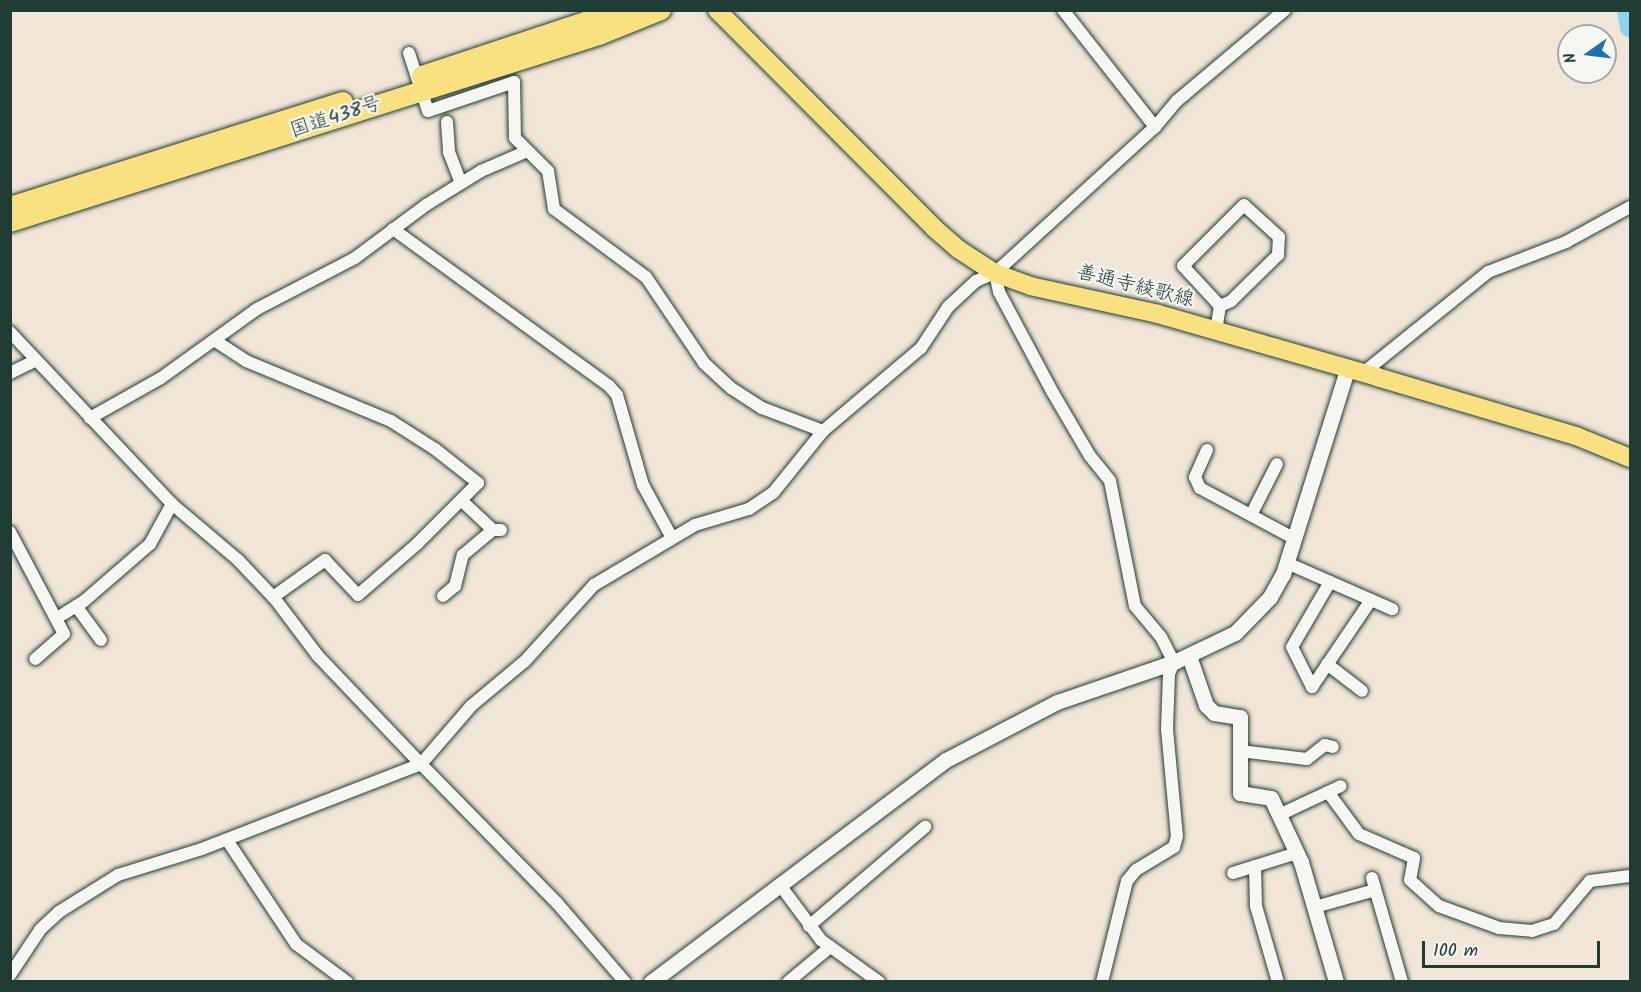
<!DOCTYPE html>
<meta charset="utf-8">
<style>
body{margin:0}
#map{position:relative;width:1641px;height:992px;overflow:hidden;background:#f0e5d6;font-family:Kalam,"Klee One",sans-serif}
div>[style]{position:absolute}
.river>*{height:21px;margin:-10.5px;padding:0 10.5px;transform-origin:10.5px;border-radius:10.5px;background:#8ed4f0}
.roads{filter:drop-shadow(0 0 2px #1f3d34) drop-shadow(0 0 2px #1f3d34)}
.minor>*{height:12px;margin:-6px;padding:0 6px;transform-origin:6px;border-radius:6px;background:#f6f6f2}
.tertiary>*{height:15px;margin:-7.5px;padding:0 7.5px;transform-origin:7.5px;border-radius:7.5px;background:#f6f6f2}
.primary>*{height:18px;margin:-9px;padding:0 9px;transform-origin:9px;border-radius:9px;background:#f9e181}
.trunk>*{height:20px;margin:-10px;padding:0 10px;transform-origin:10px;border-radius:10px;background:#f9e181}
span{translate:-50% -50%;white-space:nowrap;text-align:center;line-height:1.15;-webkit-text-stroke:4.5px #f6f6f2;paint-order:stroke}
.street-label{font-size:20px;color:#1f3d34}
.frame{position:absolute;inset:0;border:12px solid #1f3d34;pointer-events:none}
.north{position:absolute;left:1557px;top:24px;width:60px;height:60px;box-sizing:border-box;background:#f6f6f2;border:2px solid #a0aca6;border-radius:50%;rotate:256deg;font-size:16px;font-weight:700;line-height:24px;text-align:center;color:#1f3d34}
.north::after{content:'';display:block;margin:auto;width:21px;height:27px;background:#1f6fb2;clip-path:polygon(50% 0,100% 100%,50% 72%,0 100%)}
.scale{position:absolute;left:1422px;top:941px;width:178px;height:27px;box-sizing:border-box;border:3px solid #1f3d34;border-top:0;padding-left:8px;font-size:18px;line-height:21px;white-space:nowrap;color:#1f3d34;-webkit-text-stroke:4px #f6f6f2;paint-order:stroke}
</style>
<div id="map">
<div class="river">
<div style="left:1627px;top:10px;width:17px;rotate:80deg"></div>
</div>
<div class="roads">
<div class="minor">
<div style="left:1063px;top:10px;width:149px;rotate:51.8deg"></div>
<div style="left:409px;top:53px;width:61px;rotate:71.9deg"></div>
<div style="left:428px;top:111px;width:91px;rotate:-18.6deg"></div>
<div style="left:514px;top:82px;width:56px;rotate:89deg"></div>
<div style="left:515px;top:138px;width:47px;rotate:45deg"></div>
<div style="left:548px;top:171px;width:38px;rotate:81deg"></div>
<div style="left:554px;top:209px;width:114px;rotate:36.5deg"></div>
<div style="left:646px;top:277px;width:104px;rotate:56deg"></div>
<div style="left:704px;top:363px;width:37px;rotate:43deg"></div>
<div style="left:731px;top:388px;width:37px;rotate:33deg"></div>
<div style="left:762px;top:408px;width:65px;rotate:20.7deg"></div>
<div style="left:447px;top:122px;width:30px;rotate:86deg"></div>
<div style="left:449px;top:152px;width:33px;rotate:69deg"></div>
<div style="left:393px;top:229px;width:267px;rotate:36deg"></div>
<div style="left:609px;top:386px;width:12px;rotate:48deg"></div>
<div style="left:617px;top:395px;width:94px;rotate:73.9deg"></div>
<div style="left:643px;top:485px;width:60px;rotate:61.3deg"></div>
<div style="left:995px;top:273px;width:19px;rotate:78deg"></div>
<div style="left:999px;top:292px;width:115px;rotate:61.9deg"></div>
<div style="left:1053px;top:393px;width:73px;rotate:59.6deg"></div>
<div style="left:1090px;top:456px;width:32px;rotate:51deg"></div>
<div style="left:1110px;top:481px;width:127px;rotate:78.7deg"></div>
<div style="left:1135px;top:606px;width:40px;rotate:50deg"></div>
<div style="left:1161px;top:637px;width:28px;rotate:63deg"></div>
<div style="left:1174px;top:662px;width:13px;rotate:113deg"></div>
<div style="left:1169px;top:674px;width:55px;rotate:92.1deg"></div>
<div style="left:1167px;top:729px;width:107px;rotate:84.7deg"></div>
<div style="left:1177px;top:836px;width:11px;rotate:105deg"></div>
<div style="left:1174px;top:847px;width:44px;rotate:148.8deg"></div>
<div style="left:1136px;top:870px;width:14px;rotate:129deg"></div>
<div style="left:1127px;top:881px;width:104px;rotate:103.9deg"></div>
<div style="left:1216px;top:331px;width:25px;rotate:-81deg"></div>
<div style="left:1220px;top:306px;width:12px;rotate:-24deg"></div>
<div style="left:1231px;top:301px;width:66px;rotate:-44.4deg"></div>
<div style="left:1278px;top:255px;width:18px;rotate:-87deg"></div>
<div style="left:1279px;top:237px;width:47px;rotate:-137.6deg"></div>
<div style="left:1244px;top:205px;width:86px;rotate:135deg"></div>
<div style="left:1183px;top:266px;width:54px;rotate:47.2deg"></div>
<div style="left:10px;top:332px;width:236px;rotate:46.7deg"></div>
<div style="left:172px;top:504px;width:87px;rotate:40.3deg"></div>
<div style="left:238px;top:560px;width:54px;rotate:46.5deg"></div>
<div style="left:275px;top:599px;width:71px;rotate:53deg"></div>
<div style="left:318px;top:656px;width:149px;rotate:46.4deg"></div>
<div style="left:421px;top:764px;width:235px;rotate:158.8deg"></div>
<div style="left:202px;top:849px;width:88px;rotate:162.8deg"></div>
<div style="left:118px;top:875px;width:70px;rotate:147.9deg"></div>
<div style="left:59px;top:912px;width:26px;rotate:137deg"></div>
<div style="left:40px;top:930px;width:54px;rotate:123.7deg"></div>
<div style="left:214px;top:340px;width:38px;rotate:33deg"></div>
<div style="left:246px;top:361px;width:157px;rotate:22.5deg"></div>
<div style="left:391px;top:421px;width:52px;rotate:32.5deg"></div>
<div style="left:435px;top:449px;width:55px;rotate:38.3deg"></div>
<div style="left:478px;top:483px;width:86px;rotate:135deg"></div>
<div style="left:417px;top:544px;width:78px;rotate:139.2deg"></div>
<div style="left:358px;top:595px;width:48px;rotate:-133.3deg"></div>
<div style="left:325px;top:560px;width:64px;rotate:144.6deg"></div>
<div style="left:10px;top:373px;width:28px;rotate:-26deg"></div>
<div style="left:1363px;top:373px;width:161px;rotate:-38.9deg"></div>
<div style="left:1488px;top:272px;width:84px;rotate:-21deg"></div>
<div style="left:1566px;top:242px;width:73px;rotate:-28.7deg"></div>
<div style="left:90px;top:418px;width:81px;rotate:-29.4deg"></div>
<div style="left:161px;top:378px;width:118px;rotate:-35.7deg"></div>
<div style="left:257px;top:309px;width:110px;rotate:-27.5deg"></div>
<div style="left:355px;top:258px;width:89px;rotate:-36.7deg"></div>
<div style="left:426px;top:205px;width:65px;rotate:-31.7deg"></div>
<div style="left:481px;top:171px;width:48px;rotate:-23.4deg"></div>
<div style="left:1207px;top:450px;width:30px;rotate:114deg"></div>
<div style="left:1195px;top:477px;width:12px;rotate:66deg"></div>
<div style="left:1200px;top:488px;width:108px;rotate:28.2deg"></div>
<div style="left:461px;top:500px;width:44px;rotate:43.2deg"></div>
<div style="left:1251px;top:515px;width:57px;rotate:-63deg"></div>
<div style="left:10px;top:532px;width:115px;rotate:62.1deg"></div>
<div style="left:64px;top:634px;width:38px;rotate:139deg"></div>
<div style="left:1287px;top:563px;width:115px;rotate:23.7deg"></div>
<div style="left:1330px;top:582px;width:75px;rotate:120.3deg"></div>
<div style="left:1292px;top:647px;width:45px;rotate:63.4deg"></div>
<div style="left:1312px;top:687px;width:105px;rotate:-55.9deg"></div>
<div style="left:443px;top:596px;width:16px;rotate:-40deg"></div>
<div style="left:455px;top:586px;width:32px;rotate:-76deg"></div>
<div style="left:463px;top:555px;width:39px;rotate:-40deg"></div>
<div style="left:493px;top:530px;width:8px"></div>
<div style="left:76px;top:606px;width:42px;rotate:53.7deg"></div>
<div style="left:57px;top:618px;width:31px;rotate:-32deg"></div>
<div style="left:83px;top:602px;width:89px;rotate:-40.9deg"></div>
<div style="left:150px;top:544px;width:46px;rotate:-61.2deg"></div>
<div style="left:1327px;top:664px;width:44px;rotate:37.6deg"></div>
<div style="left:1240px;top:751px;width:67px;rotate:6.8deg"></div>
<div style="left:1307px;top:759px;width:23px;rotate:-38deg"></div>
<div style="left:1325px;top:745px;width:8px;rotate:14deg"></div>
<div style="left:1328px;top:792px;width:52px;rotate:53.6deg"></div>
<div style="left:1359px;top:834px;width:60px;rotate:23.6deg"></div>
<div style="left:1414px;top:858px;width:22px;rotate:100deg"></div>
<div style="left:1410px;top:880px;width:39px;rotate:42deg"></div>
<div style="left:1439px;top:906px;width:64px;rotate:20.1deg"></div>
<div style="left:1499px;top:928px;width:33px;rotate:5deg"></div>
<div style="left:1532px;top:931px;width:23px;rotate:-18deg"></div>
<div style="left:1554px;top:924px;width:56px;rotate:-50.1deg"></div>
<div style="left:1590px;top:881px;width:40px;rotate:-7.1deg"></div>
<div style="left:1279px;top:815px;width:68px;rotate:-25.1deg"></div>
<div style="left:227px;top:840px;width:125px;rotate:56.4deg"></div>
<div style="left:296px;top:944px;width:64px;rotate:36.7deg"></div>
<div style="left:1255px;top:866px;width:40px;rotate:88.6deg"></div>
<div style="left:1256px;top:906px;width:79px;rotate:73.9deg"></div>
<div style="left:1233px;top:873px;width:67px;rotate:-17.4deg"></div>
<div style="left:1372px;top:878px;width:108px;rotate:73.9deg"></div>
<div style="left:780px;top:885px;width:69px;rotate:53.3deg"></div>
<div style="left:821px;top:940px;width:72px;rotate:35.9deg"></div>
<div style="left:1315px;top:907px;width:62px;rotate:-15.8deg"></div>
<div style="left:809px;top:926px;width:153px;rotate:-40.5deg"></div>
<div style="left:625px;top:982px;width:104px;rotate:-130.7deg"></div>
<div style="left:557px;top:903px;width:194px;rotate:-134.4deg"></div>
<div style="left:421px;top:764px;width:77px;rotate:-49.2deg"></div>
<div style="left:471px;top:706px;width:70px;rotate:-39.8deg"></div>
<div style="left:525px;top:661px;width:103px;rotate:-47.8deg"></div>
<div style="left:594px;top:585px;width:117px;rotate:-30.7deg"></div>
<div style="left:695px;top:525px;width:56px;rotate:-16.5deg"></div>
<div style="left:749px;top:509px;width:29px;rotate:-34deg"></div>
<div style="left:773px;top:493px;width:80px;rotate:-51.1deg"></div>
<div style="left:823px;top:431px;width:128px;rotate:-40.3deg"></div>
<div style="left:921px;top:348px;width:49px;rotate:-56.6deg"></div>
<div style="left:948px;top:307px;width:38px;rotate:-43deg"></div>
<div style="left:976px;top:281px;width:21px;rotate:-23deg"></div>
<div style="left:995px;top:273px;width:217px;rotate:-42.4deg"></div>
<div style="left:1155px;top:127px;width:35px;rotate:-50deg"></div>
<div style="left:1178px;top:100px;width:140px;rotate:-40.1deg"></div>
<div style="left:788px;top:982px;width:55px;rotate:-39.8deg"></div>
</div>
<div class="tertiary">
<div style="left:1189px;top:656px;width:52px;rotate:70.9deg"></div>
<div style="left:1206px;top:705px;width:11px;rotate:45deg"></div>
<div style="left:1214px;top:713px;width:26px;rotate:9deg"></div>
<div style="left:1240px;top:717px;width:76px;rotate:90deg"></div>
<div style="left:1240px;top:793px;width:31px;rotate:9deg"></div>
<div style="left:1271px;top:798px;width:71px;rotate:64.9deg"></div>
<div style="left:1301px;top:862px;width:125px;rotate:73.7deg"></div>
<div style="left:651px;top:982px;width:369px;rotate:-37deg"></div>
<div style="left:946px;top:760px;width:125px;rotate:-27.6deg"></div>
<div style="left:1057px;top:702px;width:124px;rotate:-18.9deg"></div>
<div style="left:1174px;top:662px;width:68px;rotate:-25.4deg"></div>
<div style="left:1235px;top:633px;width:50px;rotate:-45.8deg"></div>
<div style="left:1270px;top:597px;width:26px;rotate:-61deg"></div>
<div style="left:1283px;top:574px;width:214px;rotate:-72.6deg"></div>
</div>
<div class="primary">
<div style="left:717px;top:10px;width:308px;rotate:45.1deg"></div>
<div style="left:934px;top:228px;width:32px;rotate:41deg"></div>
<div style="left:958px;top:249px;width:44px;rotate:33deg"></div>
<div style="left:995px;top:273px;width:37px;rotate:20deg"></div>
<div style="left:1030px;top:286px;width:131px;rotate:12.3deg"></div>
<div style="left:1158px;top:314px;width:228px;rotate:16deg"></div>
<div style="left:1377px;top:377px;width:208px;rotate:16.5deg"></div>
<div style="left:1576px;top:436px;width:58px;rotate:22.2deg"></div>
</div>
<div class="trunk">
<div style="left:422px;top:76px;width:210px;rotate:-18.3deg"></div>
<div style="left:10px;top:207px;width:349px;rotate:-17.5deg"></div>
<div style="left:10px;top:222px;width:618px;rotate:-17.61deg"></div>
<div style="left:599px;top:35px;width:67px;rotate:-22deg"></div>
</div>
</div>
<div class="street-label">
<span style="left:336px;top:118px;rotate:-18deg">国道438号</span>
<span style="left:1135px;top:287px;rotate:14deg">善通寺綾歌線</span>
</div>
<div class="frame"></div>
<div class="north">N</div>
<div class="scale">100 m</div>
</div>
